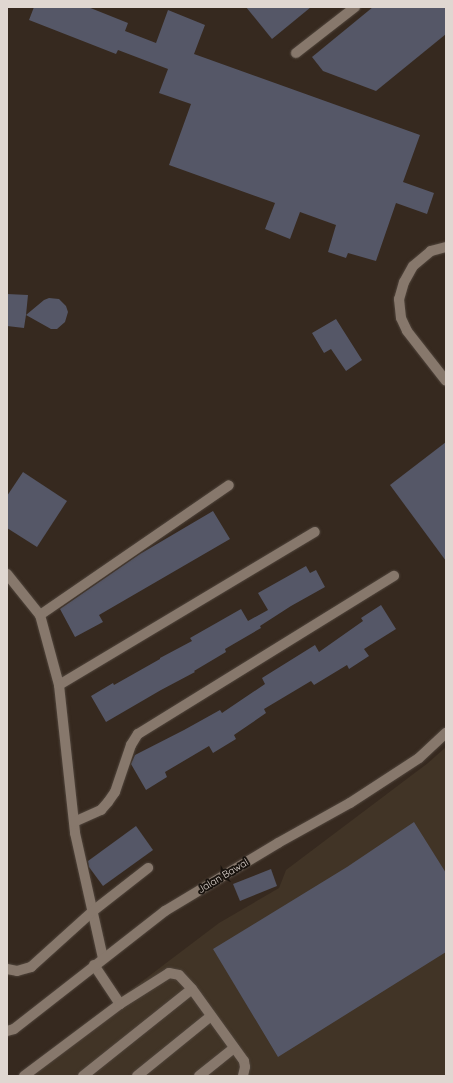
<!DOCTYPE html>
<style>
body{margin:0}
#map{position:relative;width:453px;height:1083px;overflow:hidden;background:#36291f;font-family:Quicksand,sans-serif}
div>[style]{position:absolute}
.industrial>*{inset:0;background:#413426}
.building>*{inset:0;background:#555767}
.roads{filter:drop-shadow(0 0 1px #50453c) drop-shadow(0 0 1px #50453c)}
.minor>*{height:10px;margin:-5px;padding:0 5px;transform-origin:5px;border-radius:5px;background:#87786c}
span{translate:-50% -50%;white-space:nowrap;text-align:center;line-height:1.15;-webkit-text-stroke:4px #19130e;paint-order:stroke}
.street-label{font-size:10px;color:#e0d7d1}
.frame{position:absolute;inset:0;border:8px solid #e0d7d1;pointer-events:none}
</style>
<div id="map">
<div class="industrial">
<div style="clip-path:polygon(446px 747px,446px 1076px,17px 1076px,219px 923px,279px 888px,286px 870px,428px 763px)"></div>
</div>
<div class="building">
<div style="clip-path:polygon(34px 7px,88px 7px,128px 23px,125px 31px,156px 43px,168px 10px,205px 25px,194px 54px,420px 135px,403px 182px,434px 193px,427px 214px,396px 203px,376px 261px,348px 253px,346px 258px,328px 252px,336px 225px,300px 212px,290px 239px,265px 229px,275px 203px,169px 165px,191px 104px,159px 93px,168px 69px,118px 50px,116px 54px,29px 20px)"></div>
<div style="clip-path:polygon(246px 7px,311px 7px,272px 39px)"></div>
<div style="clip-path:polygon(373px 7px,446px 7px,446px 34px,376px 91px,323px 71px,312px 57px)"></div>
<div style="clip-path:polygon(7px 294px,28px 295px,26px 315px,44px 300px,49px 298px,59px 299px,66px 306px,68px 312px,65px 322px,57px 329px,51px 329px,26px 315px,24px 328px,7px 326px)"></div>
<div style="clip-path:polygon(336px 319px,362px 360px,346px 371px,331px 349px,324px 353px,312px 333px)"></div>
<div style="clip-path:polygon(446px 442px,446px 561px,390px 485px)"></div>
<div style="clip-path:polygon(23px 472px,67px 501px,37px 547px,7px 528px,7px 496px)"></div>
<div style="clip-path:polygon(213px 511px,230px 539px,99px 615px,103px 622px,75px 637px,60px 609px,140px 554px)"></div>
<div style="clip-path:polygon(306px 566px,310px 573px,316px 570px,325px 587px,291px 606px,260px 626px,261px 628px,225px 649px,226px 652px,194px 671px,195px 672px,161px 690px,106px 722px,91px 696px,113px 683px,114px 685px,160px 659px,160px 658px,192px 641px,190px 638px,241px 609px,248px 621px,268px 610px,258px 593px)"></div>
<div style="clip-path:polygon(381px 605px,396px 629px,364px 649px,369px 656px,349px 669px,347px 665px,314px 685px,311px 681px,264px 709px,266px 713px,234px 735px,236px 739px,213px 753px,209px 746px,165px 772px,167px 777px,146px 790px,131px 764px,135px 755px,184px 730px,220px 710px,222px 713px,265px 684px,262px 678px,315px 645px,319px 652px,363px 621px,361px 618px)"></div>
<div style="clip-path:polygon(414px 822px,446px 873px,446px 952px,278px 1057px,213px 949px,347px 867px)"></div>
<div style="clip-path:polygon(136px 826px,153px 850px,103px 886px,89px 867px,88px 861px)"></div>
<div style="clip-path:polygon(271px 869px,277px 886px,240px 901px,233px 884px)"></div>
</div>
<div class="roads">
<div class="minor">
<div style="left:296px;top:53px;width:75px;rotate:-37.9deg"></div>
<div style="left:446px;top:247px;width:16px;rotate:165deg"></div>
<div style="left:431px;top:251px;width:23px;rotate:140deg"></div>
<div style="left:413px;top:266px;width:18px;rotate:119deg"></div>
<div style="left:404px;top:282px;width:18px;rotate:106deg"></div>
<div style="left:399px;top:299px;width:19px;rotate:84deg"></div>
<div style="left:401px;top:318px;width:14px;rotate:65deg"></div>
<div style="left:407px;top:331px;width:63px;rotate:52deg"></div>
<div style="left:7px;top:574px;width:53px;rotate:51.2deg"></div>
<div style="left:40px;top:615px;width:73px;rotate:74.8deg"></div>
<div style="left:59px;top:685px;width:149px;rotate:83.8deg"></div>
<div style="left:75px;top:833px;width:128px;rotate:77.4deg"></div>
<div style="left:40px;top:615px;width:229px;rotate:-34.5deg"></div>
<div style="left:59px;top:685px;width:298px;rotate:-30.9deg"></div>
<div style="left:74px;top:822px;width:30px;rotate:-24deg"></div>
<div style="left:101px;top:810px;width:11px;rotate:-49deg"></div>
<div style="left:108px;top:802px;width:12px;rotate:-55deg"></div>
<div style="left:115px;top:792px;width:50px;rotate:-71.2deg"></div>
<div style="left:131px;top:745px;width:13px;rotate:-58deg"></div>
<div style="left:138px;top:734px;width:301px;rotate:-31.7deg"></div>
<div style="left:94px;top:965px;width:47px;rotate:56.3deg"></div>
<div style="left:7px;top:969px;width:10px;rotate:11deg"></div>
<div style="left:17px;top:971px;width:15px;rotate:-16deg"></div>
<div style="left:31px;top:967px;width:84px;rotate:-42.1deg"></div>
<div style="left:93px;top:911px;width:70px;rotate:-38deg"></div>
<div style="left:7px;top:1031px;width:7px;rotate:-16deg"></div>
<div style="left:14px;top:1029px;width:192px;rotate:-38deg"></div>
<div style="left:165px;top:911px;width:132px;rotate:-31deg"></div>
<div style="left:278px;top:843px;width:82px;rotate:-29.1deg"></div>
<div style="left:350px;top:803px;width:82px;rotate:-33.1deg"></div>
<div style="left:419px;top:758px;width:37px;rotate:-43deg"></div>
<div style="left:24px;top:1076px;width:120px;rotate:-36.9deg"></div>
<div style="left:120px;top:1004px;width:58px;rotate:-32.3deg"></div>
<div style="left:169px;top:973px;width:10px;rotate:11deg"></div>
<div style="left:179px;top:975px;width:19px;rotate:47deg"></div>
<div style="left:192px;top:989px;width:89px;rotate:54.2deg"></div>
<div style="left:244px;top:1061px;width:6px;rotate:81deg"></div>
<div style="left:245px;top:1067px;width:9px;rotate:103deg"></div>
<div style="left:83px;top:1076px;width:139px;rotate:-38.6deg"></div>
<div style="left:137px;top:1076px;width:95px;rotate:-39deg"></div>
<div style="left:199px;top:1076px;width:45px;rotate:-38.7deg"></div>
</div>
</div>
<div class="street-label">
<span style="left:223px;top:876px;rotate:-31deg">Jalan Bawal</span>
</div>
<div class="frame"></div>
</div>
